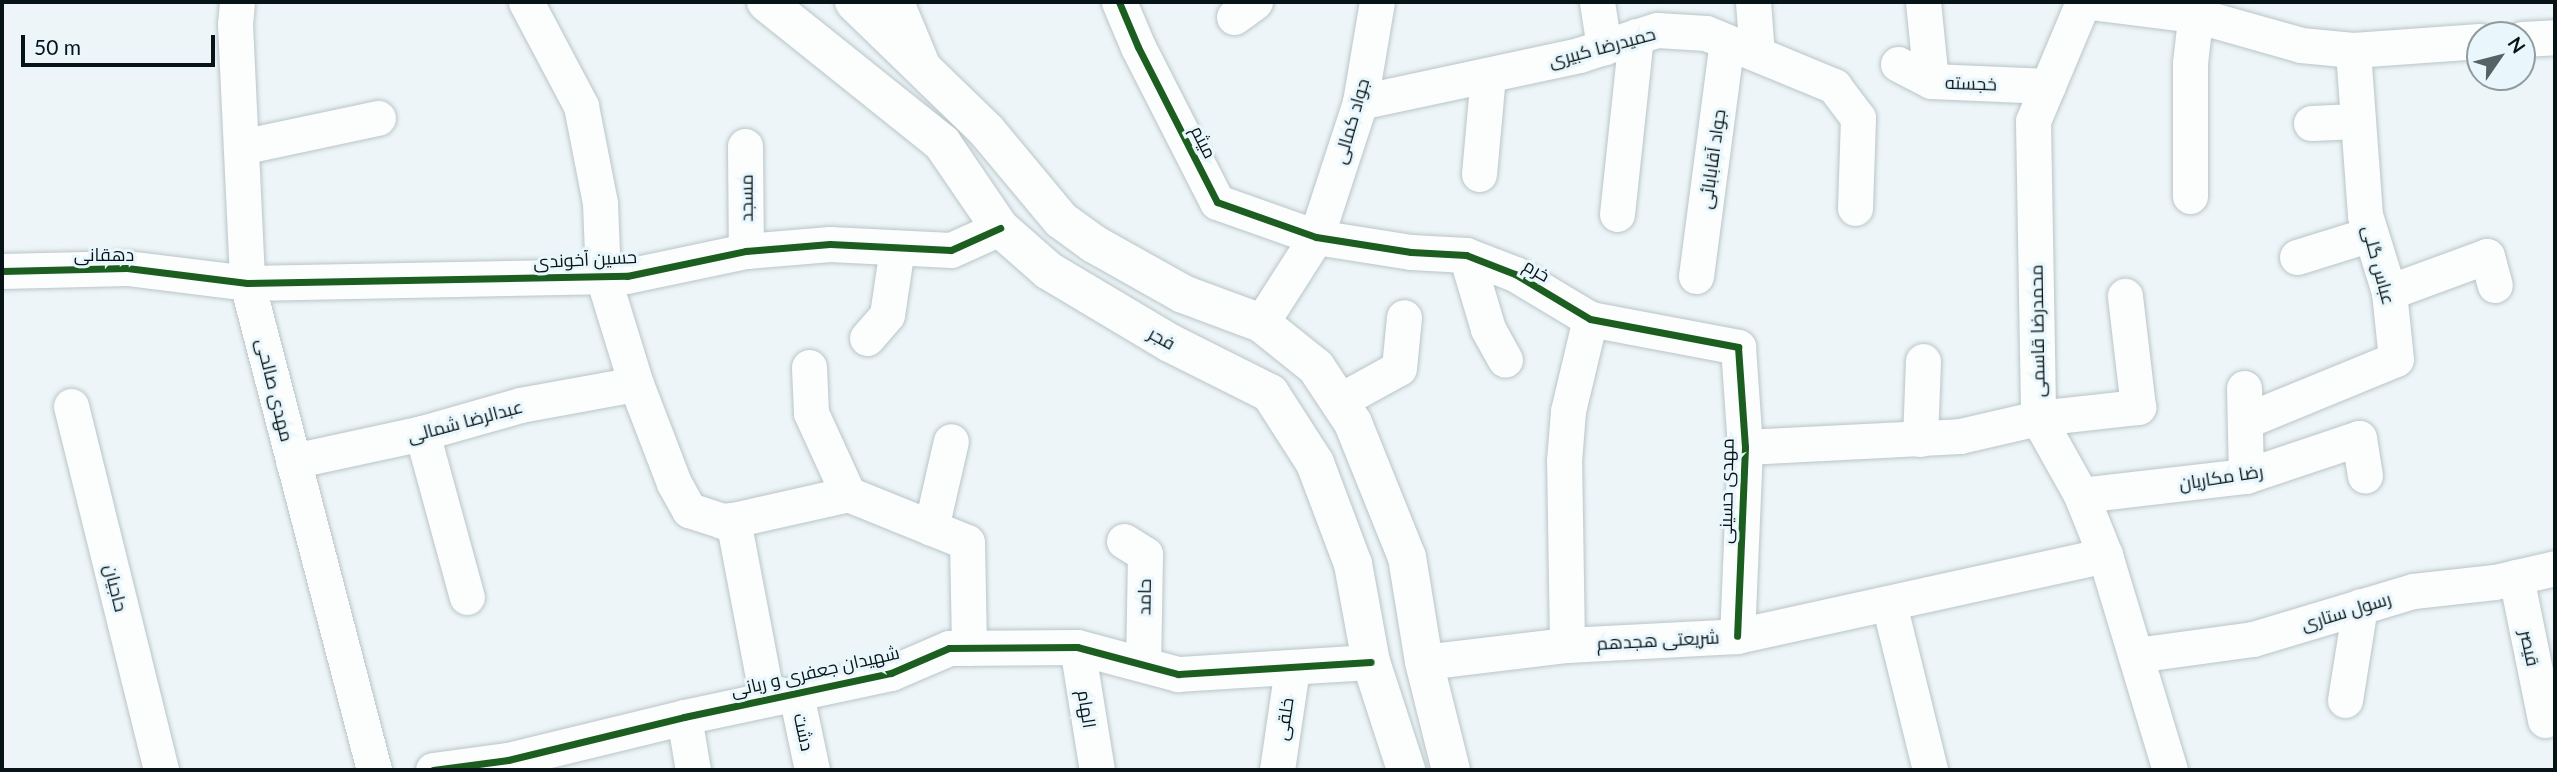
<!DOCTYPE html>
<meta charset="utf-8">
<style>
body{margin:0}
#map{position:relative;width:2557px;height:772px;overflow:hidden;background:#edf5f8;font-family:Lato,Cairo,sans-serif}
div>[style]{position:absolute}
.roads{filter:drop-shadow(0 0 2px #bac5c8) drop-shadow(0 0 2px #bac5c8)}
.minor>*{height:35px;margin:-17.5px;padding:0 17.5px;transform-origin:17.5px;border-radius:17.5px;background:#fcfefe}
.major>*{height:38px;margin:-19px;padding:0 19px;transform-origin:19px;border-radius:19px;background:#fcfefe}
.cycleway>*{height:7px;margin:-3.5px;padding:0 3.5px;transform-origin:3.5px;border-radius:3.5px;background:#1b5e20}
span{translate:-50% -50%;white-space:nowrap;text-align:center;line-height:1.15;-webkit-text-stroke:6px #e9f7fc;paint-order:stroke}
.street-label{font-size:18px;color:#061317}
.frame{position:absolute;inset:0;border:4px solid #061317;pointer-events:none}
.north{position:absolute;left:2466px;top:21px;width:70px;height:70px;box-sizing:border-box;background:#e9f7fc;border:2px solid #8e9ca0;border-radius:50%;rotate:55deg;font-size:19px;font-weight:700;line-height:28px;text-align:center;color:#061317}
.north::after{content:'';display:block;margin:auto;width:24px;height:32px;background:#576266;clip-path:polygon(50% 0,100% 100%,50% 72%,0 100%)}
.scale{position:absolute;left:21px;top:35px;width:194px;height:32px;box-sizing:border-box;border:4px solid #061317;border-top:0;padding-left:9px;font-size:21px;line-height:24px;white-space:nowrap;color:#061317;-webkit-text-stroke:5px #e9f7fc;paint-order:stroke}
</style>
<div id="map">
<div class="roads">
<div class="minor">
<div style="left:237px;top:2px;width:22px;rotate:95deg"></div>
<div style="left:235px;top:24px;width:259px;rotate:87.3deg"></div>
<div style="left:247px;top:283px;width:503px;rotate:75.38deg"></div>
<div style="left:526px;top:2px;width:118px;rotate:62.1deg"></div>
<div style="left:581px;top:106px;width:99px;rotate:78.9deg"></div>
<div style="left:600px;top:203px;width:74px;rotate:87.7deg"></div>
<div style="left:603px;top:277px;width:112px;rotate:72.9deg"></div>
<div style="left:636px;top:384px;width:106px;rotate:69deg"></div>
<div style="left:674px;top:483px;width:31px;rotate:61deg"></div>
<div style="left:689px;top:510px;width:35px;rotate:18deg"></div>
<div style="left:722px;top:521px;width:11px;rotate:-5deg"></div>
<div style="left:733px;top:520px;width:118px;rotate:-12.7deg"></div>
<div style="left:848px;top:494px;width:128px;rotate:22deg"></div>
<div style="left:967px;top:542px;width:106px;rotate:88.9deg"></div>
<div style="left:896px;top:2px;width:70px;rotate:67.4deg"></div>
<div style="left:1119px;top:2px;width:49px;rotate:67.1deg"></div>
<div style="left:1138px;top:47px;width:174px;rotate:63deg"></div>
<div style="left:1217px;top:202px;width:105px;rotate:19.5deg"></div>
<div style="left:1316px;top:237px;width:96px;rotate:9deg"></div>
<div style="left:1411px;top:252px;width:55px;rotate:3.1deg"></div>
<div style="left:1466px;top:255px;width:53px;rotate:21.2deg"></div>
<div style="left:1515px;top:274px;width:87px;rotate:31deg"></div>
<div style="left:1590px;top:319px;width:151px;rotate:10.7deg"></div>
<div style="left:1738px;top:347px;width:100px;rotate:86deg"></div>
<div style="left:1745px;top:447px;width:189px;rotate:92.4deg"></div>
<div style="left:1597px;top:2px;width:46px;rotate:81.2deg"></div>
<div style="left:1753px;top:2px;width:52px;rotate:85.6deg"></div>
<div style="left:1923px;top:2px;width:79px;rotate:84.2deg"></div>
<div style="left:1931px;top:81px;width:117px;rotate:2.4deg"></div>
<div style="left:2083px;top:2px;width:129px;rotate:112.8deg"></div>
<div style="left:2033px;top:121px;width:297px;rotate:89deg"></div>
<div style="left:2038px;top:418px;width:88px;rotate:60.8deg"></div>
<div style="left:2081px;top:495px;width:65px;rotate:68.2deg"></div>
<div style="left:2105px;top:555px;width:225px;rotate:73.2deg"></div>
<div style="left:2090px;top:2px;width:106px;rotate:7.1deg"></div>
<div style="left:2195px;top:15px;width:110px;rotate:15.8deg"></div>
<div style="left:2301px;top:45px;width:52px;rotate:5.5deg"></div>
<div style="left:2353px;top:50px;width:127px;rotate:-4.1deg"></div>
<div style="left:1234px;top:17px;width:26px;rotate:-36deg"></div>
<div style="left:2522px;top:39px;width:33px;rotate:-3deg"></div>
<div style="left:1898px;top:64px;width:37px;rotate:27deg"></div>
<div style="left:1360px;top:102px;width:224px;rotate:-12.1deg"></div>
<div style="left:1579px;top:55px;width:82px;rotate:-17.8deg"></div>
<div style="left:1657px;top:30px;width:49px;rotate:3.5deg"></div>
<div style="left:1706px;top:33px;width:139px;rotate:22.5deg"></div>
<div style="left:1834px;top:86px;width:40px;rotate:53deg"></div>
<div style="left:1858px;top:118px;width:90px;rotate:91.9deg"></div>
<div style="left:2311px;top:123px;width:47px;rotate:-2.4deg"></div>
<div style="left:745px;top:146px;width:105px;rotate:89.5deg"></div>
<div style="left:241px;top:147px;width:140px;rotate:-12deg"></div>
<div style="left:1479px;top:174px;width:99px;rotate:-84.8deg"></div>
<div style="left:2190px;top:196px;width:133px;rotate:-90deg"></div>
<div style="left:2190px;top:63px;width:61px;rotate:-83.5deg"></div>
<div style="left:1617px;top:214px;width:179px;rotate:-83.9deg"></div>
<div style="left:1466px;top:255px;width:77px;rotate:73.4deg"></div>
<div style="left:1488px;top:329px;width:35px;rotate:61deg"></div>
<div style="left:2297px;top:257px;width:77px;rotate:-17.3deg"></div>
<div style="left:2px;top:271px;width:125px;rotate:-1.4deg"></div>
<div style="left:127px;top:268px;width:121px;rotate:7.1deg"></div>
<div style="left:247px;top:283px;width:380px;rotate:-1.1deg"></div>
<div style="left:627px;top:276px;width:122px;rotate:-11.9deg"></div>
<div style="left:746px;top:251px;width:84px;rotate:-4.8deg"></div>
<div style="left:830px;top:244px;width:121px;rotate:2.8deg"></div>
<div style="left:951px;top:250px;width:54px;rotate:-24.2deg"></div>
<div style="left:1696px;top:276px;width:236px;rotate:-82.5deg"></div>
<div style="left:2389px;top:292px;width:104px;rotate:-20.2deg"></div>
<div style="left:2487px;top:256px;width:30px;rotate:75deg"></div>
<div style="left:1261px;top:323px;width:102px;rotate:-57.4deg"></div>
<div style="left:1316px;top:237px;width:142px;rotate:-71.9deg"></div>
<div style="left:1360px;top:102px;width:101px;rotate:-80.4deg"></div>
<div style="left:867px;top:338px;width:30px;rotate:-49deg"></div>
<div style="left:887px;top:315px;width:68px;rotate:-81.5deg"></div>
<div style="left:809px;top:367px;width:46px;rotate:87.5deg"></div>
<div style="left:811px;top:413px;width:89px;rotate:65.4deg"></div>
<div style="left:2244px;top:388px;width:88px;rotate:88.7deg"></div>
<div style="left:1339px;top:401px;width:68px;rotate:-28.8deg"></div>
<div style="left:1399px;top:368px;width:51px;rotate:-84.4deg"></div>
<div style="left:71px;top:406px;width:375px;rotate:76.1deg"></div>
<div style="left:2245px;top:421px;width:163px;rotate:-22.3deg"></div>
<div style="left:2396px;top:359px;width:67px;rotate:-96deg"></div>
<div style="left:2389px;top:292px;width:81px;rotate:-107.3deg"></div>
<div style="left:2365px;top:215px;width:165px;rotate:-94.2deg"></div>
<div style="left:422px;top:433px;width:170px;rotate:74.7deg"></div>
<div style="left:1920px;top:439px;width:78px;rotate:-87.8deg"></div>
<div style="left:1745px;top:447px;width:215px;rotate:-2.9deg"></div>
<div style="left:1960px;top:436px;width:80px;rotate:-13deg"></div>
<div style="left:2038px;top:418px;width:101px;rotate:-6.3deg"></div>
<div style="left:2138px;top:407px;width:112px;rotate:-96.7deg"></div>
<div style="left:293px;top:461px;width:132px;rotate:-12.2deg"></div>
<div style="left:422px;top:433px;width:102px;rotate:-15.9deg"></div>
<div style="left:520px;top:405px;width:118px;rotate:-10.3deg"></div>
<div style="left:2081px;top:495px;width:166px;rotate:-6.6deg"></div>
<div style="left:2246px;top:476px;width:119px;rotate:-18.6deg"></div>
<div style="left:2359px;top:438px;width:38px;rotate:81deg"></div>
<div style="left:733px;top:520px;width:182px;rotate:79.2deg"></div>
<div style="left:931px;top:528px;width:89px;rotate:-77.1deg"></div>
<div style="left:1124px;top:541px;width:25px;rotate:32deg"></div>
<div style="left:1145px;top:554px;width:110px;rotate:91deg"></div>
<div style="left:2516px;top:577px;width:146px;rotate:78.5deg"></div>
<div style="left:1889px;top:604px;width:171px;rotate:76.1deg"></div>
<div style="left:1567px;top:645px;width:184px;rotate:-90.9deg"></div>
<div style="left:1564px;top:461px;width:50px;rotate:-85.4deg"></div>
<div style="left:1568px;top:411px;width:95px;rotate:-76.6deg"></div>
<div style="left:1077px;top:647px;width:125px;rotate:80.8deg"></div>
<div style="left:2136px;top:655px;width:118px;rotate:-7.8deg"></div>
<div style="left:2253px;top:639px;width:167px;rotate:-16.7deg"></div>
<div style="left:2413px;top:591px;width:82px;rotate:-6.3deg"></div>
<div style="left:2495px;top:582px;width:62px;rotate:-13.1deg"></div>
<div style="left:1424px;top:662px;width:144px;rotate:-6.8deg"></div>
<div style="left:1567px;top:645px;width:170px;rotate:-3deg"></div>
<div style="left:1737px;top:636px;width:377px;rotate:-12.4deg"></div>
<div style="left:796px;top:694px;width:78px;rotate:78.1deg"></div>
<div style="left:2345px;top:700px;width:95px;rotate:-80.9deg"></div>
<div style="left:684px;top:717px;width:54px;rotate:80.4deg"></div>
<div style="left:433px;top:770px;width:76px;rotate:-7.6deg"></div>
<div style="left:508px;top:760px;width:181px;rotate:-13.7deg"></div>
<div style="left:684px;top:717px;width:212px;rotate:-12deg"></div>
<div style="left:891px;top:673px;width:63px;rotate:-23.3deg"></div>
<div style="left:949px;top:648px;width:128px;rotate:-0.4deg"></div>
<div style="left:1077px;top:647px;width:105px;rotate:15deg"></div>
<div style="left:1178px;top:674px;width:193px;rotate:-3.6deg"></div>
<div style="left:1277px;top:770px;width:103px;rotate:-81.6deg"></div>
</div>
<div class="major">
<div style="left:766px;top:2px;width:226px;rotate:38.7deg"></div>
<div style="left:942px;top:143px;width:103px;rotate:55.7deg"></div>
<div style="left:1000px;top:228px;width:65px;rotate:41.3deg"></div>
<div style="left:1049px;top:271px;width:141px;rotate:30.8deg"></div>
<div style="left:1170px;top:343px;width:112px;rotate:26.6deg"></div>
<div style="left:1270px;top:393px;width:83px;rotate:57.3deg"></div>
<div style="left:1315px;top:463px;width:108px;rotate:69.4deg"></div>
<div style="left:1353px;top:564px;width:100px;rotate:79.6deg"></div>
<div style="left:1371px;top:662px;width:114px;rotate:72deg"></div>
<div style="left:854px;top:2px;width:184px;rotate:44.1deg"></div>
<div style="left:986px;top:130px;width:117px;rotate:50.2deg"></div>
<div style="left:1061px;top:220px;width:41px;rotate:36deg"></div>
<div style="left:1094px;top:244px;width:102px;rotate:29.3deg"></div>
<div style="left:1183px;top:294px;width:83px;rotate:20.4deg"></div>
<div style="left:1261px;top:323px;width:70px;rotate:38.7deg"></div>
<div style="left:1316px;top:367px;width:67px;rotate:56.5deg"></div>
<div style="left:1353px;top:423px;width:144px;rotate:68.1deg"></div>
<div style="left:1407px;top:557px;width:106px;rotate:80.8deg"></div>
<div style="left:1424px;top:662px;width:111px;rotate:76deg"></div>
</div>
</div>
<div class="cycleway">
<div style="left:1119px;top:2px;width:49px;rotate:67.1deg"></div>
<div style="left:1138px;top:47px;width:174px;rotate:63deg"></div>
<div style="left:1217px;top:202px;width:105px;rotate:19.5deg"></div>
<div style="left:1316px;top:237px;width:96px;rotate:9deg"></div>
<div style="left:1411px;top:252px;width:55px;rotate:3.1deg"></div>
<div style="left:1466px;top:255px;width:53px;rotate:21.2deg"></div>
<div style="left:1515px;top:274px;width:87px;rotate:31deg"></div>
<div style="left:1590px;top:319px;width:151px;rotate:10.7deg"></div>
<div style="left:1738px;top:347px;width:100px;rotate:86deg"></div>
<div style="left:1745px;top:447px;width:189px;rotate:92.4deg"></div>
<div style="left:2px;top:271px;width:125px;rotate:-1.4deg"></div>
<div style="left:127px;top:268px;width:121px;rotate:7.1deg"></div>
<div style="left:247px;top:283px;width:380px;rotate:-1.1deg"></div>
<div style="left:627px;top:276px;width:122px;rotate:-11.9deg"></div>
<div style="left:746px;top:251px;width:84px;rotate:-4.8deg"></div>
<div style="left:830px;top:244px;width:121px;rotate:2.8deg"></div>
<div style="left:951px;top:250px;width:54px;rotate:-24.2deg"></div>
<div style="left:433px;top:770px;width:76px;rotate:-7.6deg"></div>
<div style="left:508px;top:760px;width:181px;rotate:-13.7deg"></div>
<div style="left:684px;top:717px;width:212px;rotate:-12deg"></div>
<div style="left:891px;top:673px;width:63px;rotate:-23.3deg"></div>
<div style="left:949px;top:648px;width:128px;rotate:-0.4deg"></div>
<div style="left:1077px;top:647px;width:105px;rotate:15deg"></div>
<div style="left:1178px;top:674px;width:193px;rotate:-3.6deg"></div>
</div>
<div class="street-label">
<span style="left:1602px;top:47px;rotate:-15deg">حمیدرضا کبیری</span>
<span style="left:1971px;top:83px;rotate:2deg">خجسته</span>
<span style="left:1351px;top:121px;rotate:-74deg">جواد کمالی</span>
<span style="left:1204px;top:142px;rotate:63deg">میثم</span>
<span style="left:1712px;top:159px;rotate:-82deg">جواد آقابابائی</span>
<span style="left:746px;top:198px;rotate:-90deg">مسجد</span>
<span style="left:104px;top:254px">دهقانی</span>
<span style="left:585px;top:259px;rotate:-3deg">حسین آخوندی</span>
<span style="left:2379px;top:265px;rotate:75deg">عباس گلی</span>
<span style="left:1537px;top:270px;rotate:30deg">خرم</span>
<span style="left:2037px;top:331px;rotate:-91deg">محمدرضا قاسمی</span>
<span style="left:1162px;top:338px;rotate:29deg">فجر</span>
<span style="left:275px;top:390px;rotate:76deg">مهدی صالحی</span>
<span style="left:465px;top:421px;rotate:-15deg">عبدالرضا شمالی</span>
<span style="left:2221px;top:477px;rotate:-9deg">رضا مکاریان</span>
<span style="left:1726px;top:491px;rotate:-89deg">مهدی حسینی</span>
<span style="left:116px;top:588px;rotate:76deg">حاجیان</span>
<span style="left:1144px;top:597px;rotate:-89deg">حامد</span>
<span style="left:2346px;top:611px;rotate:-17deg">رسول ستاری</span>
<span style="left:1658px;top:640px;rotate:-3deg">شریعتی هجدهم</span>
<span style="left:2530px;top:648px;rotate:78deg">قیصر</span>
<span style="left:815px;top:671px;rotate:-13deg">شهیدان جعفری و ربانی</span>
<span style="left:1087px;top:709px;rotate:81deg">الهام</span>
<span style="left:1284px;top:719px;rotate:-82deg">خلقی</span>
<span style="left:804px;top:732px;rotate:78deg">دشت</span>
</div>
<div class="frame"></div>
<div class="north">N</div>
<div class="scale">50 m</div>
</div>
